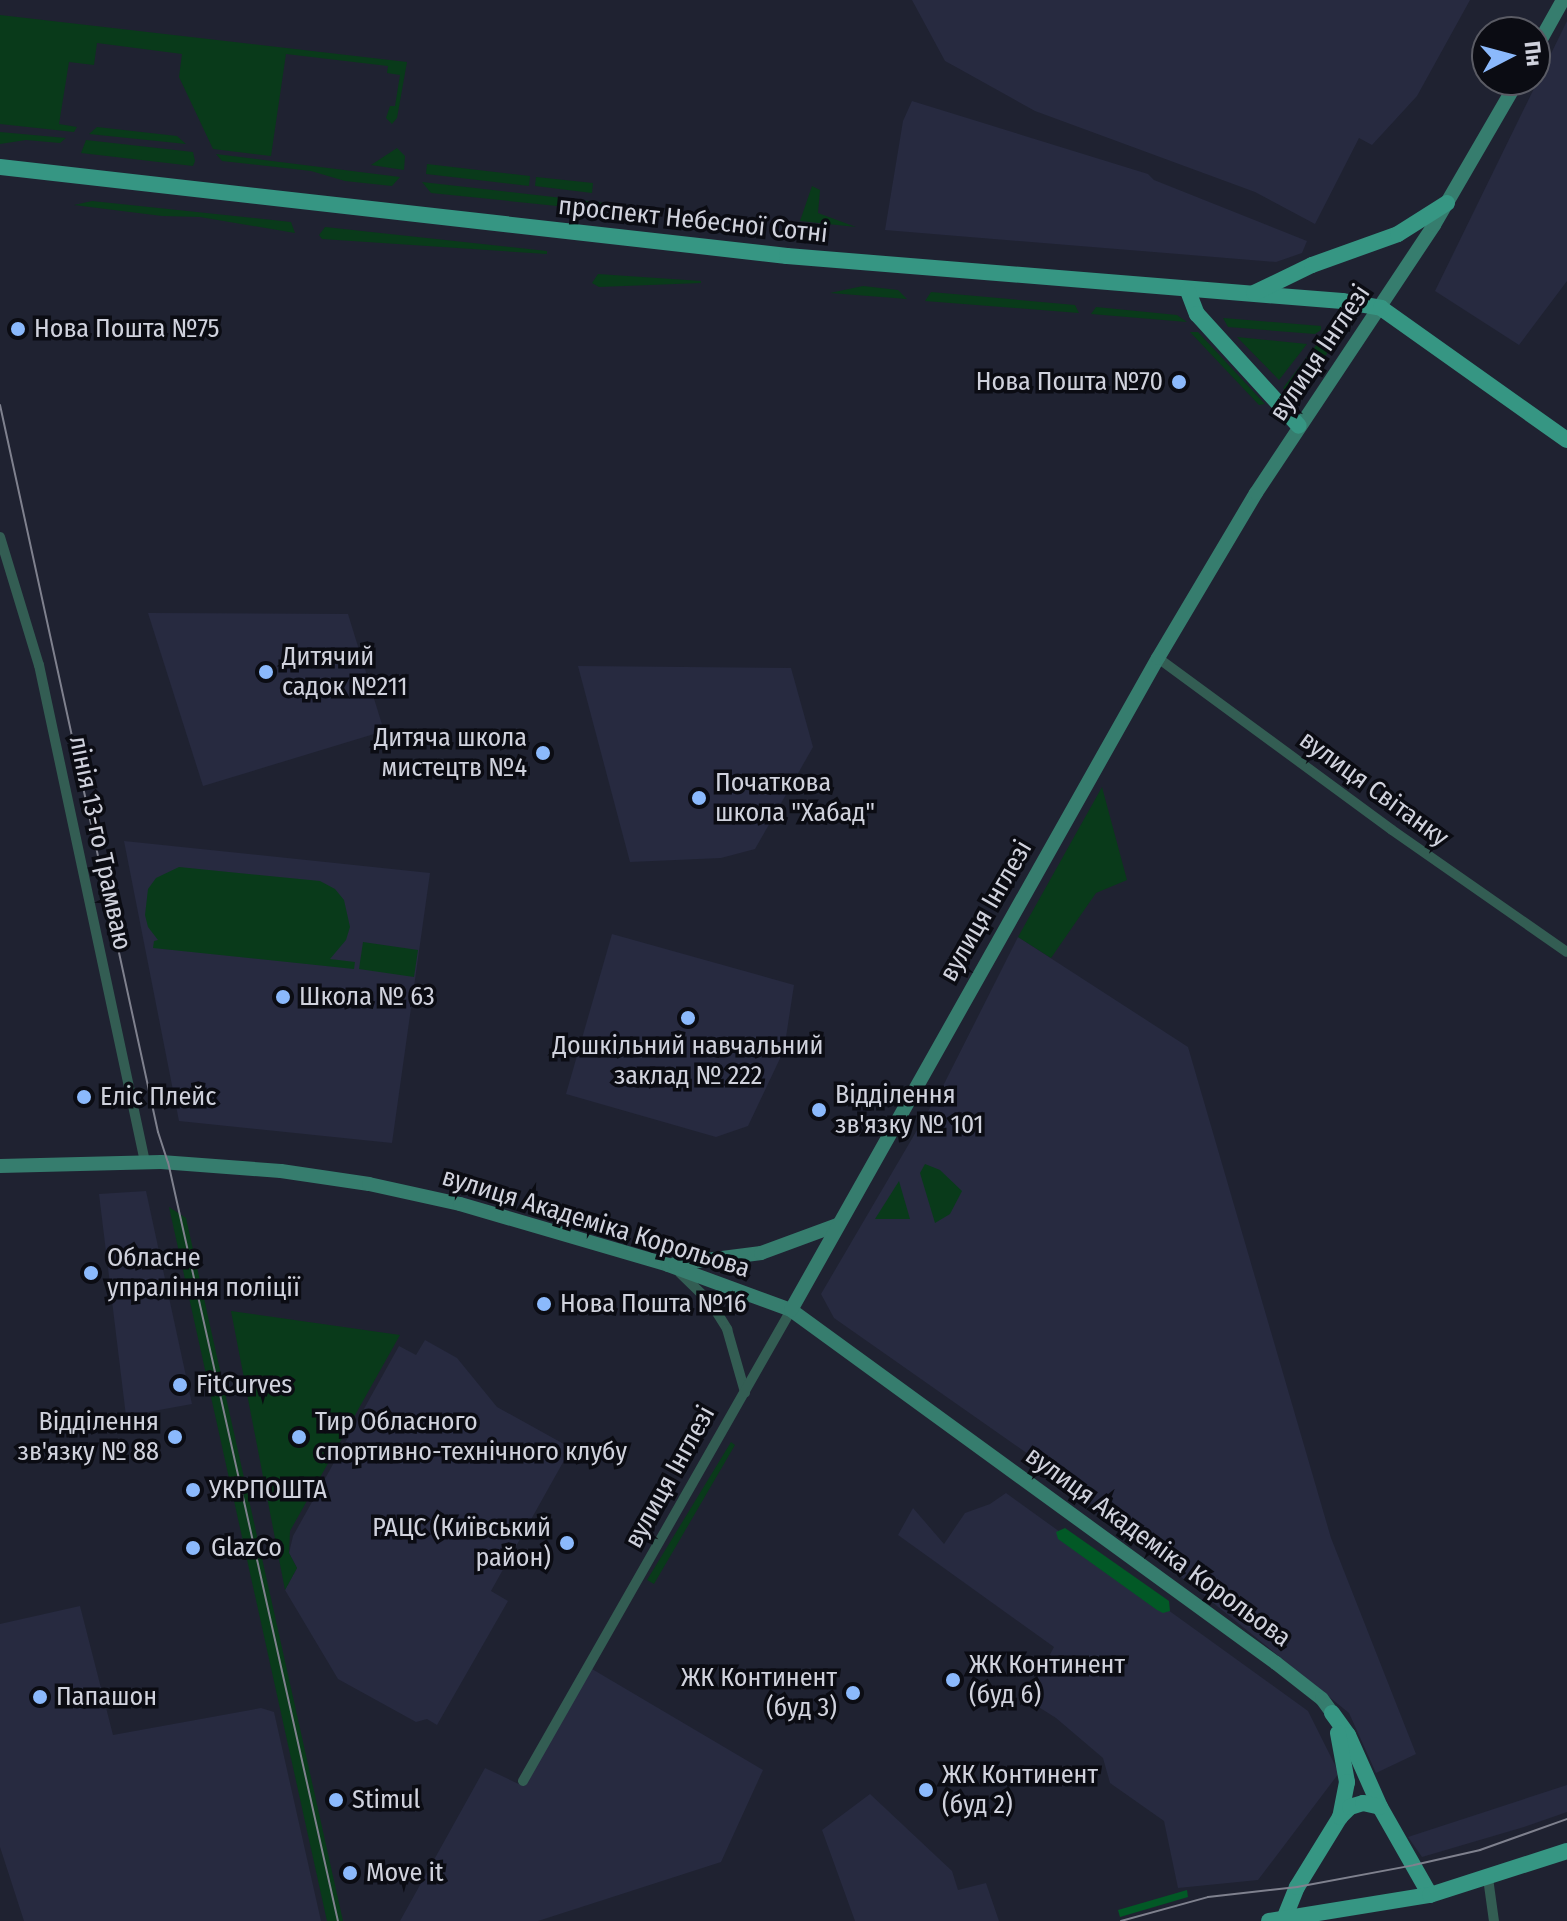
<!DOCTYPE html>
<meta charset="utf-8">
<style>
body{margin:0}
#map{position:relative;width:1567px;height:1921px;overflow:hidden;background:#1f2231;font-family:"Fira Sans Condensed",sans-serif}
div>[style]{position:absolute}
.built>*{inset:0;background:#272a40}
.green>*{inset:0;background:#093a1a}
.forest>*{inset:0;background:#025926}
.minor>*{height:10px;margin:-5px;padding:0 5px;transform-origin:5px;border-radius:5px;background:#335d53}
.secondary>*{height:14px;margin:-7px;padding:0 7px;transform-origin:7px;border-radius:7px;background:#367d6e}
.primary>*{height:16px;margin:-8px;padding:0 8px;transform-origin:8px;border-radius:8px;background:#369683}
.tram>*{height:2px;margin:-1px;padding:0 1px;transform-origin:1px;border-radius:1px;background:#7f818e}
.dots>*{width:22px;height:22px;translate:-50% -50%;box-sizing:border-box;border:4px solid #0b0c13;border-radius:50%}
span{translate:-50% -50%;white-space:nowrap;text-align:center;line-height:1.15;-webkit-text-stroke:7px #0b0c13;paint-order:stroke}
.street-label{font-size:26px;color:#d0d2dd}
.poi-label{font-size:26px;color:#d0d2dd}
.left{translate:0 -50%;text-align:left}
.right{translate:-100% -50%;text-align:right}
.north{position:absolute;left:1471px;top:16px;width:80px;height:80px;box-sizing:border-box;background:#0b0c13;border:2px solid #5a5b64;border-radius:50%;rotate:84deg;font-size:22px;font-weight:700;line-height:32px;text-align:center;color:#d0d2dd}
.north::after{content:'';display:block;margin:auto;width:28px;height:36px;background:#8bb9fc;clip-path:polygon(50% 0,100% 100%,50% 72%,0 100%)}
</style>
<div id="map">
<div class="built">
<div style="clip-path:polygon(912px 0,1470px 0,1417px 96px,1372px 145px,1359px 138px,1315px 224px,1255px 192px,1035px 111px,956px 67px,945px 61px)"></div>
<div style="clip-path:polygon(1567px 21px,1567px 281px,1519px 345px,1435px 291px)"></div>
<div style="clip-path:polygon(912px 101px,1148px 174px,1154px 180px,1307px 241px,1302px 253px,1276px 262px,885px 230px,903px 121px)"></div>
<div style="clip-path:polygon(148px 613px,348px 614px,384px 731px,203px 786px)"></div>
<div style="clip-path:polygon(578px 666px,791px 668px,813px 747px,755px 849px,721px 858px,630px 862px)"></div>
<div style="clip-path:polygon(124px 841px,430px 873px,392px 1143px,179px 1121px)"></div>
<div style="clip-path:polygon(612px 934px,794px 985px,784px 1050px,748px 1126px,716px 1137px,566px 1094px)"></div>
<div style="clip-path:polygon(1018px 937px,1188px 1047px,1331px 1538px,1416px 1754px,1376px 1773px,1349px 1713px,1038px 1461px,834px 1318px,821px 1294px,944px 1084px)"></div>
<div style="clip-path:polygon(146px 1191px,192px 1404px,126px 1416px,99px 1194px)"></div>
<div style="clip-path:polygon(425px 1340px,457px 1358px,497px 1407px,571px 1448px,491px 1591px,508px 1601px,437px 1725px,427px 1719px,416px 1722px,338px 1679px,285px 1590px,297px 1568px,289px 1553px,293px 1536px,399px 1346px,416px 1355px)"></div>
<div style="clip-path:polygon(1006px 1493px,1308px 1711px,1339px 1773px,1258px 1880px,1178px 1888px,1164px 1821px,1110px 1783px,1103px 1758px,1056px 1718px,1026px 1699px,1054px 1647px,898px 1535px,913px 1508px,944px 1544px,965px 1513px,990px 1504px)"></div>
<div style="clip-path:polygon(80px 1606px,113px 1735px,261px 1708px,274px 1712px,321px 1921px,24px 1921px,0 1847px,0 1624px)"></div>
<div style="clip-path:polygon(592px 1669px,763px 1770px,721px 1862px,538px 1921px,400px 1921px,485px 1768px,523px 1786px)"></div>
<div style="clip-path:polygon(1567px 1785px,1567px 1812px,1524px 1827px,1422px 1857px,1408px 1837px)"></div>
<div style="clip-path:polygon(870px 1794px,952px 1871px,958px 1890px,986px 1883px,999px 1921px,855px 1921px,822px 1830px)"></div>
</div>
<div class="green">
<div style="clip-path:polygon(0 15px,407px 62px,397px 118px,392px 124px,386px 118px,390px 106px,395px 106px,400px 75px,387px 73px,388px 66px,286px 54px,271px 156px,213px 149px,179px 77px,182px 54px,97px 43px,94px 65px,69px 62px,59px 124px,77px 127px,74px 132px,0 124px)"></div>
<div style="clip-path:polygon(97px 127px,177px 136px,186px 144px,89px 134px)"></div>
<div style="clip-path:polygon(0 132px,66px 138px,60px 143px,26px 140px,0 144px)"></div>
<div style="clip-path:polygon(86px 140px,193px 152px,195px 161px,193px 166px,81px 153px)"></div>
<div style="clip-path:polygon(397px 148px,405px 156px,404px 170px,371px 165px)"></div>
<div style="clip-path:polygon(216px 154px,400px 177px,392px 186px,345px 181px,311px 171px,222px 161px)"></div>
<div style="clip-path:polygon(427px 164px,530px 176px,529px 186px,426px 174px)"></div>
<div style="clip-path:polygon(536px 177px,593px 183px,592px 193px,535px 186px)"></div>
<div style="clip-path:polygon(422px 182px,640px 207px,640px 209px,616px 212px,431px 193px)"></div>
<div style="clip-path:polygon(812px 186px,820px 190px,818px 213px,856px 227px,800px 221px)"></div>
<div style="clip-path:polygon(92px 201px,291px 222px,295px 233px,200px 217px,162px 216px,74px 205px)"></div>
<div style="clip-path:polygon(325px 227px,547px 251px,547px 254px,322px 239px,319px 235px)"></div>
<div style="clip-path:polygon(598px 274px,701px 281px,701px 283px,599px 287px,592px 283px)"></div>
<div style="clip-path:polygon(863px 286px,898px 290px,907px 299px,830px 293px)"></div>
<div style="clip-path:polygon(931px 292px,1075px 305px,1079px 313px,925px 301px)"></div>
<div style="clip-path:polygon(1096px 307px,1177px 315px,1187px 322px,1091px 314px)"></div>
<div style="clip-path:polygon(1223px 318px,1321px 326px,1321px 330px,1315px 334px,1228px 327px)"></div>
<div style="clip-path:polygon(1190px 332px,1198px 332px,1265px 404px,1259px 405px)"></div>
<div style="clip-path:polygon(1237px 337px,1307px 344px,1279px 380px)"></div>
<div style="clip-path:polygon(1317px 344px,1333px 345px,1299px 394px,1291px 395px,1283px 388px)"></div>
<div style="clip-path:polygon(1102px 787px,1127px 880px,1096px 893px,1051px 958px,1018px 937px)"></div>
<div style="clip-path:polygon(179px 867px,320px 881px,335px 889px,344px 900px,350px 927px,346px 940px,330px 959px,355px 962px,354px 969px,153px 948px,154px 941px,158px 940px,148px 927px,145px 915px,148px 889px,156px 878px)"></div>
<div style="clip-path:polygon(363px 942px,418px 950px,414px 977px,359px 969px)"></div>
<div style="clip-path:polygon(925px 1164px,940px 1170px,962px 1191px,950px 1214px,935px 1223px,920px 1173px)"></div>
<div style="clip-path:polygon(899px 1181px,910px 1219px,875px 1219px)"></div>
<div style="clip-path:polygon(169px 1207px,186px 1218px,343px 1921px,327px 1921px)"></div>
<div style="clip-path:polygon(231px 1311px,400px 1335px,290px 1531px,289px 1553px,297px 1568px,285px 1590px)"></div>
<div style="clip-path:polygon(731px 1442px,735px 1445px,654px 1584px,647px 1580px)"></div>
</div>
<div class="forest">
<div style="clip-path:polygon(1065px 1528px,1169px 1601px,1170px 1611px,1163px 1613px,1157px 1610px,1058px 1539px,1056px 1532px)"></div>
<div style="clip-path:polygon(1187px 1890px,1188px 1897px,1120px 1917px,1118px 1910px)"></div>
</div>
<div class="minor">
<div style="left:0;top:537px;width:134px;rotate:73.1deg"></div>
<div style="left:39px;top:665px;width:508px;rotate:77.96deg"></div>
<div style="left:1158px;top:658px;width:290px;rotate:36.3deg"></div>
<div style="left:1392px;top:830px;width:213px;rotate:34.9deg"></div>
<div style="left:680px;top:1273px;width:43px;rotate:44.1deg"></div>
<div style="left:711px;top:1303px;width:31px;rotate:58deg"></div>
<div style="left:727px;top:1329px;width:66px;rotate:74.1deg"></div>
<div style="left:523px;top:1781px;width:542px;rotate:-60.36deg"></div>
<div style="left:1488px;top:1878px;width:43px;rotate:82.1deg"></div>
</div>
<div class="secondary">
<div style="left:1535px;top:50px;width:57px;rotate:-60.8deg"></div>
<div style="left:0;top:1166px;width:161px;rotate:-1.4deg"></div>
<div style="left:161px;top:1162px;width:120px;rotate:4.3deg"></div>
<div style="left:281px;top:1171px;width:89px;rotate:8.4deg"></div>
<div style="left:369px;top:1184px;width:93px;rotate:12.4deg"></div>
<div style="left:460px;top:1204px;width:217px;rotate:16.3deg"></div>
<div style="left:668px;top:1265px;width:131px;rotate:20.1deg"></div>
<div style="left:791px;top:1310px;width:600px;rotate:36.05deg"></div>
<div style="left:1276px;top:1663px;width:58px;rotate:38deg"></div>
<div style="left:1322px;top:1699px;width:17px;rotate:54deg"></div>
<div style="left:675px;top:1264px;width:87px;rotate:-7.3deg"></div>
<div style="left:761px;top:1253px;width:81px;rotate:-20.2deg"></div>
<div style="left:791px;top:1310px;width:748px;rotate:-60.63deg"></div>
<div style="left:1158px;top:658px;width:192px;rotate:-59.3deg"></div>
<div style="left:1256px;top:493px;width:322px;rotate:-56.4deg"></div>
<div style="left:1434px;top:225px;width:168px;rotate:-59.9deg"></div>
</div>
<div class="primary">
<div style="left:0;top:167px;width:792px;rotate:6.45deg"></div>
<div style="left:787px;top:256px;width:557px;rotate:4.64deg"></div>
<div style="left:1342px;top:301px;width:40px;rotate:10deg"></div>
<div style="left:1381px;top:308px;width:228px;rotate:35.4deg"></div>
<div style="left:1188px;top:291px;width:25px;rotate:69deg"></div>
<div style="left:1197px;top:314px;width:151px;rotate:47.7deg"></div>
<div style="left:1254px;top:293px;width:64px;rotate:-25.8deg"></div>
<div style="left:1312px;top:265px;width:91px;rotate:-19.8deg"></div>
<div style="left:1398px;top:234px;width:58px;rotate:-32.3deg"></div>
<div style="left:1332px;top:1713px;width:27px;rotate:54deg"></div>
<div style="left:1348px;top:1735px;width:79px;rotate:66deg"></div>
<div style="left:1380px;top:1807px;width:101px;rotate:60.4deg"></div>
<div style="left:1338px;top:1733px;width:50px;rotate:79.6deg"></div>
<div style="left:1347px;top:1782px;width:36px;rotate:101deg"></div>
<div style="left:1284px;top:1919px;width:35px;rotate:-68deg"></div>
<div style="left:1297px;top:1887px;width:82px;rotate:-58.4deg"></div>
<div style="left:1340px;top:1817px;width:14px;rotate:-45deg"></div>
<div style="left:1350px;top:1807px;width:14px;rotate:-17deg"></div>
<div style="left:1363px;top:1803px;width:17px;rotate:13deg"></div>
<div style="left:1269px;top:1921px;width:163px;rotate:-9.2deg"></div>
<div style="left:1430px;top:1895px;width:144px;rotate:-17.8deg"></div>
</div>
<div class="tram">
<div style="left:0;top:405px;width:744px;rotate:77.74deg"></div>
<div style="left:158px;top:1132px;width:32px;rotate:72deg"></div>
<div style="left:168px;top:1162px;width:778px;rotate:77.38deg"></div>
<div style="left:1121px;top:1921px;width:90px;rotate:-15.4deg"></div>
<div style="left:1208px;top:1897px;width:90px;rotate:-6.4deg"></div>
<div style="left:1297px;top:1887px;width:119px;rotate:-10.6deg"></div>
<div style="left:1414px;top:1865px;width:68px;rotate:-12.8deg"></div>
<div style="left:1480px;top:1850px;width:92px;rotate:-19.6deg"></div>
</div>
<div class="dots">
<div style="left:18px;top:329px;background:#8bb9fc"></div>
<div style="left:1179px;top:382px;background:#8bb9fc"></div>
<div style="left:266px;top:672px;background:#8bb9fc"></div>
<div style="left:543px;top:753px;background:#8bb9fc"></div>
<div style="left:699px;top:798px;background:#8bb9fc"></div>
<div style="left:283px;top:997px;background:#8bb9fc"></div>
<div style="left:688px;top:1018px;background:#8bb9fc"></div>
<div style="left:84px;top:1097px;background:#8bb9fc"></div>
<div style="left:819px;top:1110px;background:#8bb9fc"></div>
<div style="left:91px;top:1273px;background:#8bb9fc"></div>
<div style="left:544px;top:1304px;background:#8bb9fc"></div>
<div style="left:180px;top:1385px;background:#8bb9fc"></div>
<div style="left:175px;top:1437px;background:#8bb9fc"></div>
<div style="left:299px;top:1437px;background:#8bb9fc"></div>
<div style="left:193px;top:1490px;background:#8bb9fc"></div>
<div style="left:567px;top:1543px;background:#8bb9fc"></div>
<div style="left:193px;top:1548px;background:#8bb9fc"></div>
<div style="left:953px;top:1680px;background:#8bb9fc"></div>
<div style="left:853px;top:1693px;background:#8bb9fc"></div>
<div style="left:40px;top:1697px;background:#8bb9fc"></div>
<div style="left:926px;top:1790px;background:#8bb9fc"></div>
<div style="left:336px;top:1800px;background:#8bb9fc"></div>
<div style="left:350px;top:1873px;background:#8bb9fc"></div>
</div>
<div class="street-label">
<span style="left:693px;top:220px;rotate:6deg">проспект Небесної Сотні</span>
<span style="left:1320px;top:353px;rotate:-56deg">вулиця Інглезі</span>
<span style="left:1374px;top:789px;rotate:36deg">вулиця Світанку</span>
<span style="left:100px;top:843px;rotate:78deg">лінія 13-го Трамваю</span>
<span style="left:986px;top:911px;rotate:-60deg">вулиця Інглезі</span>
<span style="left:596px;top:1223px;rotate:17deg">вулиця Академіка Корольова</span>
<span style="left:670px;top:1477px;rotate:-61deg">вулиця Інглезі</span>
<span style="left:1158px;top:1547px;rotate:36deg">вулиця Академіка Корольова</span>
</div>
<div class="poi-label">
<span class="left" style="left:34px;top:329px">Нова Пошта №75</span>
<span class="right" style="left:1163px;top:382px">Нова Пошта №70</span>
<span class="left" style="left:282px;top:672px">Дитячий<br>садок №211</span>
<span class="right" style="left:527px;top:753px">Дитяча школа<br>мистецтв №4</span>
<span class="left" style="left:715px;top:798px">Початкова<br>школа "Хабад"</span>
<span class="left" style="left:299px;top:997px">Школа № 63</span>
<span style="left:688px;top:1061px">Дошкільний навчальний<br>заклад № 222</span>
<span class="left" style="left:835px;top:1110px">Відділення<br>зв'язку № 101</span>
<span class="left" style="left:100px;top:1097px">Еліс Плейс</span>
<span class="left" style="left:107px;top:1273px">Обласне<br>упраління поліції</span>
<span class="left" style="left:560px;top:1304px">Нова Пошта №16</span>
<span class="left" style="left:196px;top:1385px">FitCurves</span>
<span class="right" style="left:159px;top:1437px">Відділення<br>зв'язку № 88</span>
<span class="left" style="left:315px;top:1437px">Тир Обласного<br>спортивно-технічного клубу</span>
<span class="left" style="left:209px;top:1490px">УКРПОШТА</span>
<span class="right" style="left:551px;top:1543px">РАЦС (Київський<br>район)</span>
<span class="left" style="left:211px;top:1548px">GlazCo</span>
<span class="left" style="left:969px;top:1680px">ЖК Континент<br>(буд 6)</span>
<span class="right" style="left:837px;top:1693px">ЖК Континент<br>(буд 3)</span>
<span class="left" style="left:56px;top:1697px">Папашон</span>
<span class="left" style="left:942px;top:1790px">ЖК Континент<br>(буд 2)</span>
<span class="left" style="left:352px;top:1800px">Stimul</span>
<span class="left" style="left:366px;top:1873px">Move it</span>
</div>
<div class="north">Пн</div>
</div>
